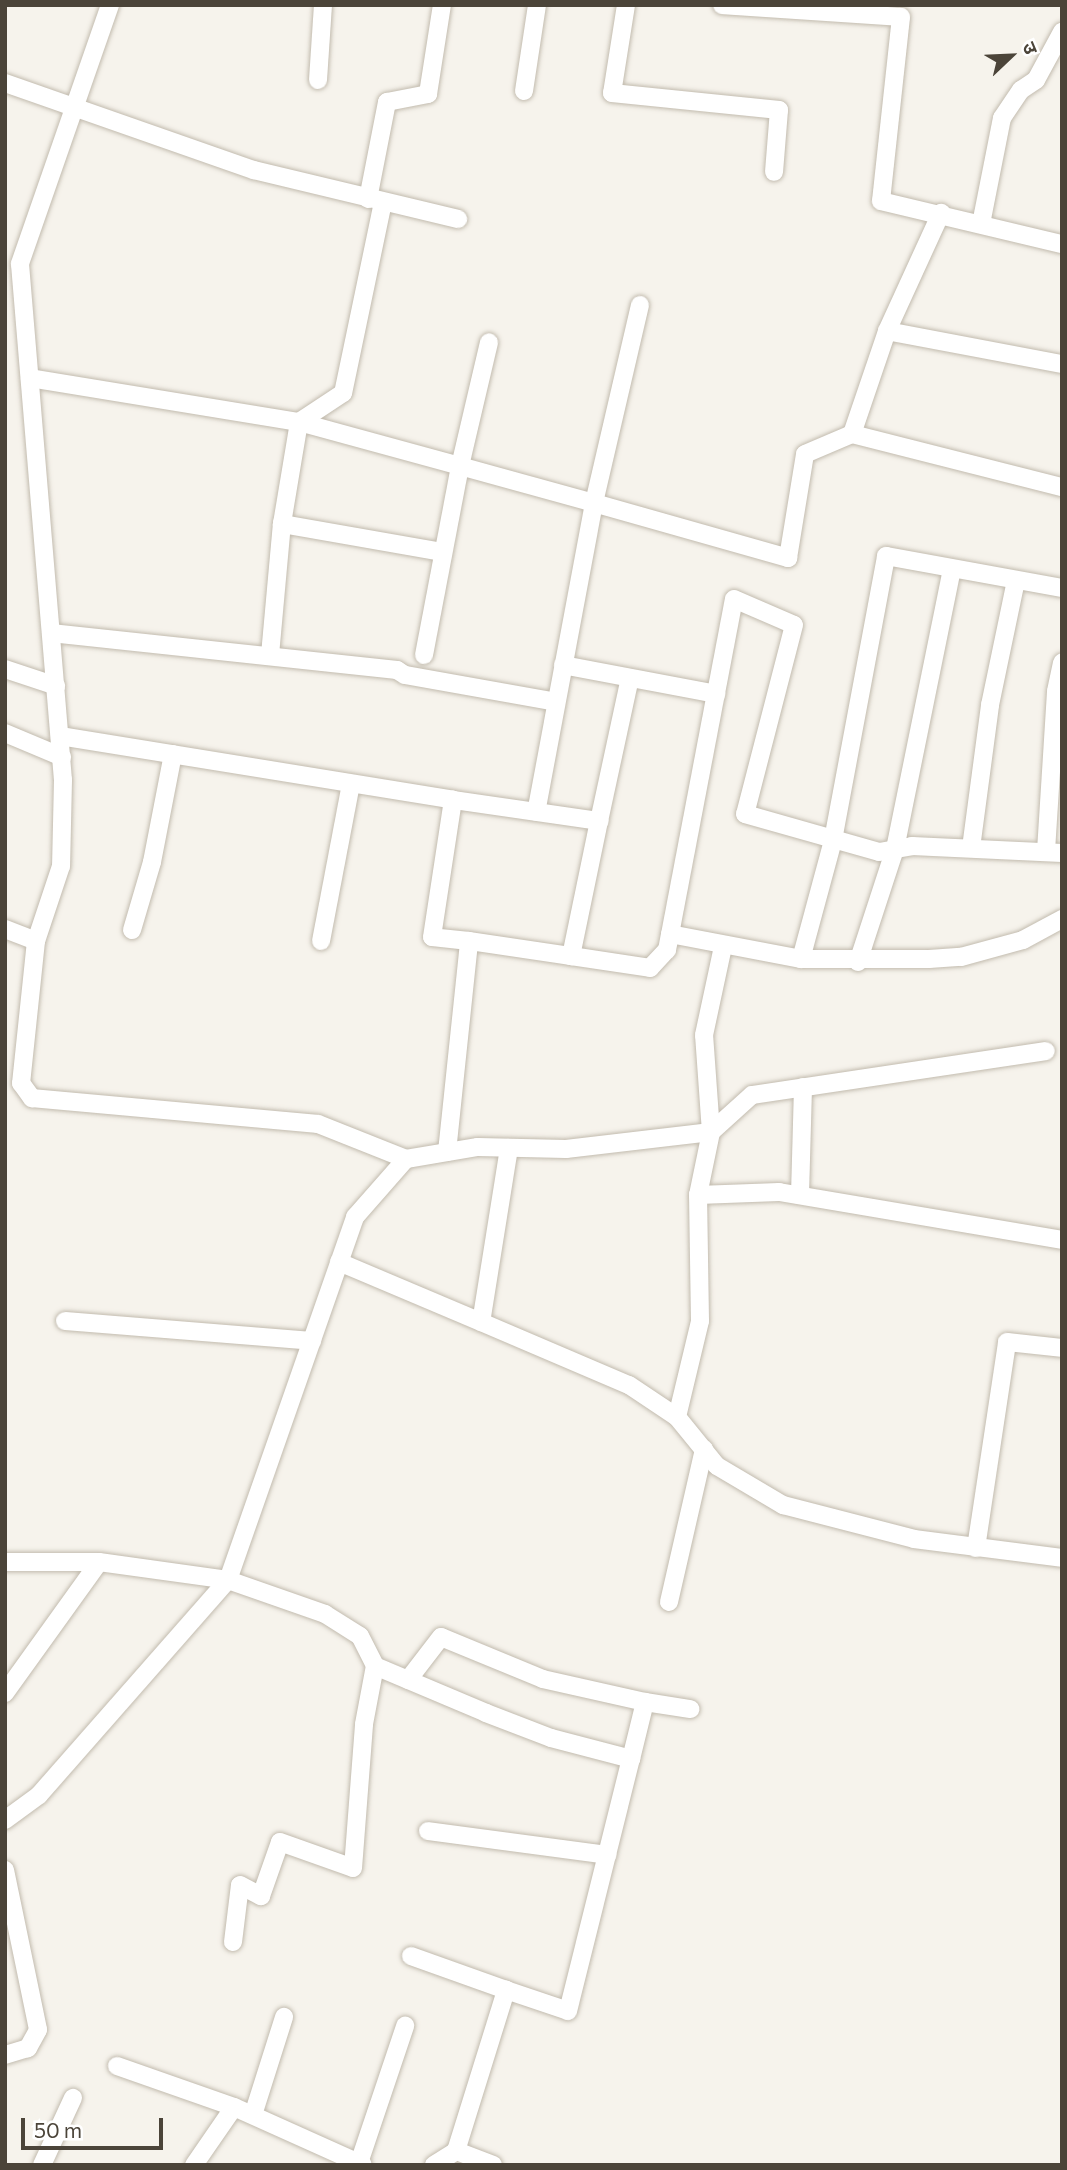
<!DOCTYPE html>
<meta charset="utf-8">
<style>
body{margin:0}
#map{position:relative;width:1067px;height:2170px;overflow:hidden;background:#f6f3ec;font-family:Commissioner,"Noto Sans Devanagari",sans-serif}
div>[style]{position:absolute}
.roads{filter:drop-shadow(0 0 2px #c2bbae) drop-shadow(0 0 2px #c2bbae)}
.street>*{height:18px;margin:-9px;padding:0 9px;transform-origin:9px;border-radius:9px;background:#fff}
span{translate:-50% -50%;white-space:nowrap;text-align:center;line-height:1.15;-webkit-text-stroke:7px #fff;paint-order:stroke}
.frame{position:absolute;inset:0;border:7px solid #4b4439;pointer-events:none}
.north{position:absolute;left:976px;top:21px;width:70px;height:70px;-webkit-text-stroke:5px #fff;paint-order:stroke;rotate:67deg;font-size:19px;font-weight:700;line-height:28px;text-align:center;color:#4b4439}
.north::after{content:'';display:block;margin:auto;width:24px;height:32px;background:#4b4439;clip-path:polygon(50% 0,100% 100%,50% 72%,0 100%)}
.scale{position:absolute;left:21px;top:2118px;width:142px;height:32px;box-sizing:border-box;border:4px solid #4b4439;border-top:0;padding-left:9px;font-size:21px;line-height:24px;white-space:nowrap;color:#4b4439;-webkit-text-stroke:5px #fff;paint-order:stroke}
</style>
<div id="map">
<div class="roads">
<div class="street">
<div style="left:110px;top:5px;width:274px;rotate:109.2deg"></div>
<div style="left:20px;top:264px;width:518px;rotate:85.24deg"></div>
<div style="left:63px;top:780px;width:86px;rotate:91.3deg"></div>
<div style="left:61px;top:866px;width:79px;rotate:108.4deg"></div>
<div style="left:36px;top:941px;width:143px;rotate:96deg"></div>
<div style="left:21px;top:1083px;width:19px;rotate:54deg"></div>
<div style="left:32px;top:1098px;width:287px;rotate:5.2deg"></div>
<div style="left:318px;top:1124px;width:95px;rotate:21.7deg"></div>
<div style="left:626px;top:5px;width:89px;rotate:99deg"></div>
<div style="left:612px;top:93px;width:168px;rotate:5.8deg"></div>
<div style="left:779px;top:110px;width:62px;rotate:94.6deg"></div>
<div style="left:722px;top:5px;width:179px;rotate:3.8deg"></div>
<div style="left:901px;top:17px;width:185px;rotate:96.2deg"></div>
<div style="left:881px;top:201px;width:186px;rotate:13.4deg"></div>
<div style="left:318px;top:80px;width:75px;rotate:-86.2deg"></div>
<div style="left:5px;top:83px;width:264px;rotate:19.3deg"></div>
<div style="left:254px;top:170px;width:210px;rotate:13.5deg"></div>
<div style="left:524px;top:91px;width:87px;rotate:-81.4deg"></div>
<div style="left:368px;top:199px;width:99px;rotate:-78.9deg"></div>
<div style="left:387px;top:102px;width:42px;rotate:-11deg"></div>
<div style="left:428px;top:94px;width:90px;rotate:-81.1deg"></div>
<div style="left:383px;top:202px;width:195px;rotate:101.8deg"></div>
<div style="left:343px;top:393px;width:53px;rotate:146.6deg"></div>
<div style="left:299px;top:422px;width:103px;rotate:99.5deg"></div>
<div style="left:282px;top:524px;width:163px;rotate:9.9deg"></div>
<div style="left:981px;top:224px;width:108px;rotate:-78.8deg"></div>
<div style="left:1002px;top:118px;width:34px;rotate:-56deg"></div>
<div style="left:1021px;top:90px;width:18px;rotate:-34deg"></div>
<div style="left:1036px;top:80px;width:55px;rotate:-61.6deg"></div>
<div style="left:640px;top:305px;width:203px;rotate:103.1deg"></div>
<div style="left:594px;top:503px;width:202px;rotate:15.8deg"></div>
<div style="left:788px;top:558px;width:105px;rotate:-80.7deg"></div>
<div style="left:805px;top:454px;width:51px;rotate:-23.1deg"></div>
<div style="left:852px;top:434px;width:217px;rotate:14.2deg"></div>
<div style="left:887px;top:331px;width:178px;rotate:10.7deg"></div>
<div style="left:30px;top:378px;width:273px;rotate:9.3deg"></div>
<div style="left:299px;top:422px;width:167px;rotate:15.3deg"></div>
<div style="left:460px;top:466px;width:127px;rotate:-76.8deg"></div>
<div style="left:852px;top:434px;width:109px;rotate:-71.2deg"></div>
<div style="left:887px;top:331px;width:130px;rotate:-65.4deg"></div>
<div style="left:51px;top:633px;width:348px;rotate:6.1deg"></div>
<div style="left:397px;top:670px;width:9px;rotate:32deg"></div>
<div style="left:405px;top:675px;width:153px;rotate:10.1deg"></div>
<div style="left:270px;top:655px;width:132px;rotate:-84.8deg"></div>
<div style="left:424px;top:655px;width:192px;rotate:-79.2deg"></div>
<div style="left:460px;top:466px;width:139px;rotate:15.4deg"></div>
<div style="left:594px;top:503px;width:314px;rotate:100.6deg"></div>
<div style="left:563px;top:665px;width:156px;rotate:10.7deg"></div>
<div style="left:5px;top:669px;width:54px;rotate:18.4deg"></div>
<div style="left:5px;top:733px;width:62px;rotate:22.8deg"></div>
<div style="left:60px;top:736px;width:398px;rotate:9.2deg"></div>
<div style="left:599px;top:821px;width:146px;rotate:-77.8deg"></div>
<div style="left:971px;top:848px;width:144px;rotate:-82.4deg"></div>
<div style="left:990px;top:705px;width:127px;rotate:-78.2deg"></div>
<div style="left:1046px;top:851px;width:160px;rotate:-86.4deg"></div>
<div style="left:1056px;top:691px;width:29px;rotate:-78deg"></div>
<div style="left:5px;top:929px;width:33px;rotate:21deg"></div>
<div style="left:132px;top:930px;width:71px;rotate:-73.6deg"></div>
<div style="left:152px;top:862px;width:110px;rotate:-79deg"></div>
<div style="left:670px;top:934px;width:133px;rotate:10.8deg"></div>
<div style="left:801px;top:959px;width:128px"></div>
<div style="left:929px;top:959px;width:32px;rotate:-4deg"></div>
<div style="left:961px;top:957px;width:64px;rotate:-15.3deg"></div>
<div style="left:1023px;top:940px;width:44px;rotate:-28.3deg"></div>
<div style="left:321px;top:941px;width:160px;rotate:-79.2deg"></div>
<div style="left:571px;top:956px;width:80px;rotate:8.6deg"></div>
<div style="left:650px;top:968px;width:25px;rotate:-47deg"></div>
<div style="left:667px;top:950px;width:357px;rotate:-79.2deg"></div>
<div style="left:734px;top:599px;width:65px;rotate:23.4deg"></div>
<div style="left:794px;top:625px;width:195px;rotate:104.5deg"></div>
<div style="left:745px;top:814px;width:139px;rotate:15.8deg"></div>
<div style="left:879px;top:852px;width:34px;rotate:-10deg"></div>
<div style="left:912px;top:846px;width:150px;rotate:2.7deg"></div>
<div style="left:801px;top:959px;width:123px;rotate:-74.9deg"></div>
<div style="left:833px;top:840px;width:289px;rotate:-79.4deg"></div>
<div style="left:886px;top:556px;width:179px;rotate:10.3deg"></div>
<div style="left:858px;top:962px;width:119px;rotate:-71.9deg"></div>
<div style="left:895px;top:849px;width:286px;rotate:-78.5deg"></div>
<div style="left:509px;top:1148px;width:176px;rotate:99.1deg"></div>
<div style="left:481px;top:1322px;width:161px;rotate:23.1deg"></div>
<div style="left:629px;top:1385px;width:58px;rotate:33.7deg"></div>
<div style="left:677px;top:1417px;width:63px;rotate:50.8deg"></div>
<div style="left:717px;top:1466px;width:77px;rotate:30.6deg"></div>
<div style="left:783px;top:1505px;width:135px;rotate:14.5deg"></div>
<div style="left:914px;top:1539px;width:149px;rotate:7.3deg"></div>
<div style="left:447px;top:1152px;width:212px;rotate:-84deg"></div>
<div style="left:469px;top:941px;width:37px;rotate:-174deg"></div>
<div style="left:432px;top:937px;width:139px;rotate:-81.3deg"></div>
<div style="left:453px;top:800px;width:148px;rotate:8.2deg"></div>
<div style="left:599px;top:821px;width:138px;rotate:101.7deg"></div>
<div style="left:571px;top:956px;width:103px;rotate:-171.6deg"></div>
<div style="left:698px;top:1195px;width:81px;rotate:-2.1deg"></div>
<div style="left:779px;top:1192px;width:287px;rotate:9.6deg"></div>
<div style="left:800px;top:1195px;width:108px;rotate:-88.4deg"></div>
<div style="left:339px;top:1262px;width:154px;rotate:22.9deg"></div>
<div style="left:65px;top:1321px;width:248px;rotate:4.6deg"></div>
<div style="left:677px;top:1417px;width:99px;rotate:-76.5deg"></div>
<div style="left:700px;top:1321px;width:126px;rotate:-90.9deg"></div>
<div style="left:698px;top:1195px;width:64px;rotate:-78.3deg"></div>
<div style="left:711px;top:1132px;width:97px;rotate:-94.1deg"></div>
<div style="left:704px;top:1035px;width:91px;rotate:-77.9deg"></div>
<div style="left:976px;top:1548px;width:208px;rotate:-81.4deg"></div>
<div style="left:1007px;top:1342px;width:55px;rotate:6.2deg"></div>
<div style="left:5px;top:1562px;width:94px"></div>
<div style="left:99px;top:1562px;width:130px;rotate:7.9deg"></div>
<div style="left:228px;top:1580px;width:103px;rotate:19.3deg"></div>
<div style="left:325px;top:1614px;width:41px;rotate:32.2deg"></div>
<div style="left:360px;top:1636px;width:34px;rotate:63deg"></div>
<div style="left:375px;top:1666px;width:121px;rotate:22.9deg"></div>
<div style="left:486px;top:1713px;width:70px;rotate:21deg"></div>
<div style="left:551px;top:1738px;width:83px;rotate:14.7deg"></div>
<div style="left:631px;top:1759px;width:59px;rotate:-76.2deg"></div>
<div style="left:645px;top:1702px;width:105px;rotate:-167.3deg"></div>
<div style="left:543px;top:1679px;width:110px;rotate:-157.6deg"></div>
<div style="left:441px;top:1637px;width:54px;rotate:127.5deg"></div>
<div style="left:669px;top:1602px;width:157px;rotate:-77.1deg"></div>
<div style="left:5px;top:1693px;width:161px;rotate:-54.3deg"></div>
<div style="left:645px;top:1702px;width:46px;rotate:8.8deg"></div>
<div style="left:5px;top:1820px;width:42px;rotate:-36.3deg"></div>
<div style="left:39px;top:1795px;width:286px;rotate:-48.7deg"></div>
<div style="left:228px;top:1580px;width:385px;rotate:-70.7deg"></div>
<div style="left:355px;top:1217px;width:77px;rotate:-48.7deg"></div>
<div style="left:406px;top:1159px;width:73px;rotate:-9.5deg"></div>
<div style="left:478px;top:1147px;width:88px;rotate:1.3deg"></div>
<div style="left:566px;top:1149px;width:146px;rotate:-6.7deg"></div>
<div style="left:711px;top:1132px;width:55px;rotate:-42.1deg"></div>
<div style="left:752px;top:1095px;width:297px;rotate:-8.5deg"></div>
<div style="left:428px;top:1831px;width:181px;rotate:7.6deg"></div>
<div style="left:5px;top:1870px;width:163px;rotate:78.3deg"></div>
<div style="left:38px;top:2030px;width:21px;rotate:119deg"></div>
<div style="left:28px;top:2048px;width:24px;rotate:163deg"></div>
<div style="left:233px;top:1942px;width:57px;rotate:-83deg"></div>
<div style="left:240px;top:1885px;width:24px;rotate:28deg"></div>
<div style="left:261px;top:1896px;width:57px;rotate:-70.6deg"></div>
<div style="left:280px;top:1842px;width:77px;rotate:19.6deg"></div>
<div style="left:353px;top:1868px;width:144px;rotate:-85.6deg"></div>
<div style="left:364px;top:1724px;width:59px;rotate:-79.3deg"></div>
<div style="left:411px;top:1956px;width:101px;rotate:19.7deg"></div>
<div style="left:117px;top:2066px;width:124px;rotate:19.3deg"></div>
<div style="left:234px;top:2107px;width:141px;rotate:24.2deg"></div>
<div style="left:253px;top:2115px;width:103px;rotate:-72.4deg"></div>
<div style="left:359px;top:2163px;width:145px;rotate:-71.4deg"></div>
<div style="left:42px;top:2165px;width:74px;rotate:-65.2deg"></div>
<div style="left:194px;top:2165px;width:70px;rotate:-55.4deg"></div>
<div style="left:434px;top:2165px;width:26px;rotate:-32deg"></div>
<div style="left:493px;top:2165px;width:40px;rotate:-159deg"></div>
<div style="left:456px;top:2151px;width:169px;rotate:-72.7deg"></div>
<div style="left:506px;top:1990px;width:65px;rotate:18.7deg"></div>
<div style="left:568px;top:2011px;width:260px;rotate:-76deg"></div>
</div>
</div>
<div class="frame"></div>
<div class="north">उ</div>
<div class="scale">50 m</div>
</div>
